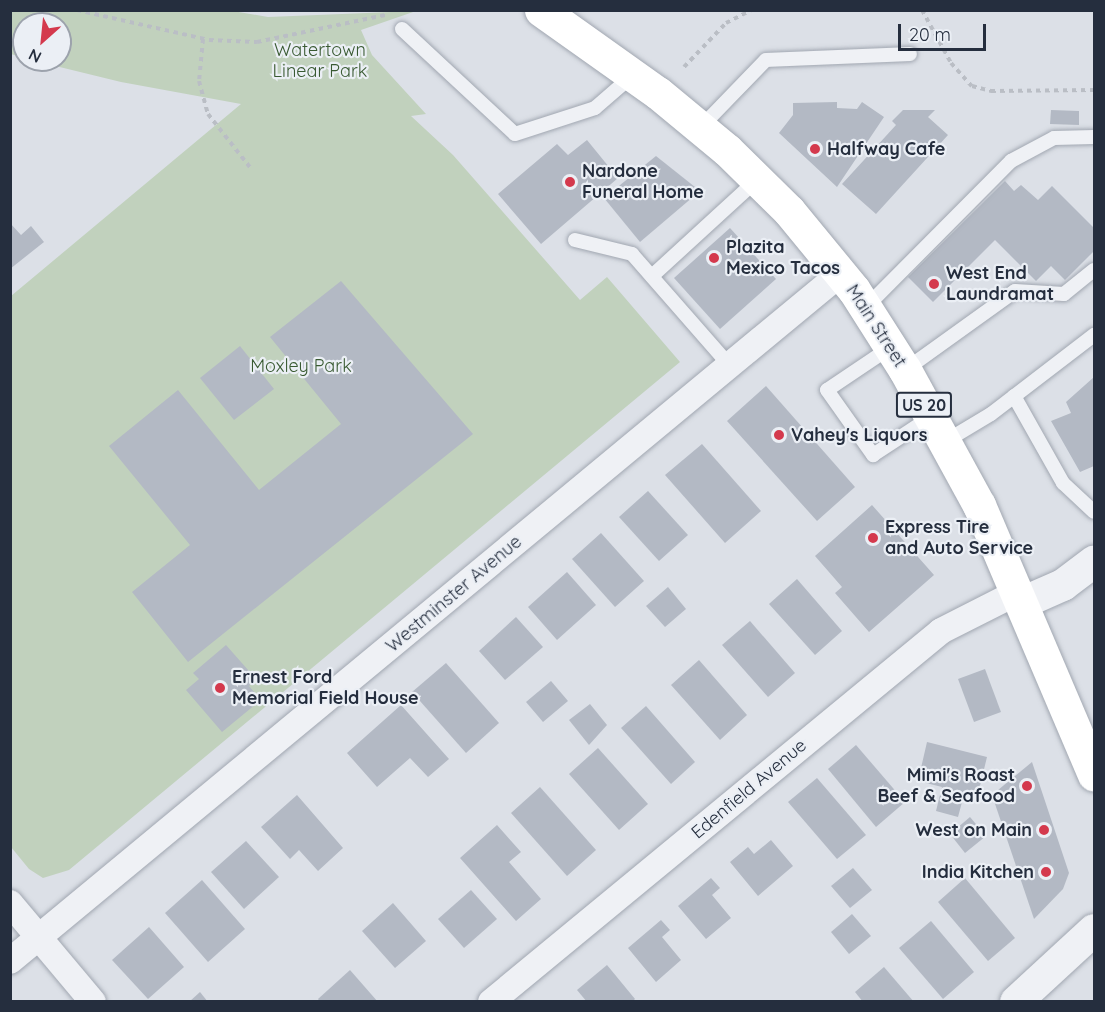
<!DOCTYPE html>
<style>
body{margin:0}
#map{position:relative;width:1105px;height:1012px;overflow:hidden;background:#dce0e7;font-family:Quicksand,sans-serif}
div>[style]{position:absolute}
.green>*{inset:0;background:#c1d1bd}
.building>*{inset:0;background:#b3b9c4}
.path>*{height:4px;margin-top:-2px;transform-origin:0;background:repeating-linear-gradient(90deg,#babec5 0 4.5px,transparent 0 9px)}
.roads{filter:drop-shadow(0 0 2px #a1a7b1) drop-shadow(0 0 2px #a1a7b1)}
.service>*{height:14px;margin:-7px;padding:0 7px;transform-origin:7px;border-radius:7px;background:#eff1f5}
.minor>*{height:26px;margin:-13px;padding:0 13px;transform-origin:13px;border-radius:13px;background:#eff1f5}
.tertiary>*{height:32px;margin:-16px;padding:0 16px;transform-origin:16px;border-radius:16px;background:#eff1f5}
.primary>*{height:33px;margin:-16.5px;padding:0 16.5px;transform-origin:16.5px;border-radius:16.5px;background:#fff}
.dots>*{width:16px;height:16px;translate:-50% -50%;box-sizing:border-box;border:3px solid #ebeff5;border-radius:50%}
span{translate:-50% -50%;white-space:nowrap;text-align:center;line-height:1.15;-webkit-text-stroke:4.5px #ebeff5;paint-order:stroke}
.shield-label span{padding:2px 4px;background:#ebeff5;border:2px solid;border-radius:4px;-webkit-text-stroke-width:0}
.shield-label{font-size:16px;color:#252e3e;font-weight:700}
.park-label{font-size:18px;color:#395a32}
.poi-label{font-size:18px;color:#252e3e;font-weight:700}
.left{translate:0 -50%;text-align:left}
.right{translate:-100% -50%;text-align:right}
.street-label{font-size:18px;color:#252e3e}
.frame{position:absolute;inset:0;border:12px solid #252e3e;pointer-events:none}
.north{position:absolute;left:12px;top:12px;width:60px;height:60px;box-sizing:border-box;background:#ebeff5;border:2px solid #9ca2ac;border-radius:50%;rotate:207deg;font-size:16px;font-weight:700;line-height:24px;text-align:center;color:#252e3e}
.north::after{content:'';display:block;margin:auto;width:21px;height:27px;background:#d4394d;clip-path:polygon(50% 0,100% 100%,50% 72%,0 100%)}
.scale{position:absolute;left:898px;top:24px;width:88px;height:27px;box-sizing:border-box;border:3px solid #252e3e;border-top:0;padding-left:8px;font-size:18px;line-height:21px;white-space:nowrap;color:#252e3e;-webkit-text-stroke:4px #ebeff5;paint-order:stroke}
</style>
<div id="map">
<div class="green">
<div style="clip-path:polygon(227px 10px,268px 17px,416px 11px,361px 30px,372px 55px,426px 114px,411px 116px,453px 155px,580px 300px,607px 277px,680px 362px,69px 870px,43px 878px,29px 869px,11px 847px,11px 296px,241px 104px,121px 82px,31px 60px,60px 60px,60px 24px,24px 24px,24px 58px,11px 54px,10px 11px)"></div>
</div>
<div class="building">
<div style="clip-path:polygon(837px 102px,837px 108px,857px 109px,862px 102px,884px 117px,837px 187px,779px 133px,793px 115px,793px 103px)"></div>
<div style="clip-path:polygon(903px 110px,935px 110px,928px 117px,948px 135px,876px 214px,842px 184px,896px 125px,892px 121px)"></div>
<div style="clip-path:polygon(1051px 110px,1079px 111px,1079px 125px,1050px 124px)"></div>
<div style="clip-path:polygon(587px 140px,618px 178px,541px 244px,498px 194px,557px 144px,568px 155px)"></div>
<div style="clip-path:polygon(656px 156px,700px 191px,640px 242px,604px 198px)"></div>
<div style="clip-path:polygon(1005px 181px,1014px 191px,1021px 185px,1038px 200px,1052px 186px,1094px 228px,1094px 251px,1065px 280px,1051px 266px,1036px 281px,995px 240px,933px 302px,908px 277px)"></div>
<div style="clip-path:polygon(10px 223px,21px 235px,31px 226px,44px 242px,10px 269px)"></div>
<div style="clip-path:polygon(730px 228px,776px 279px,720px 329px,674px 278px)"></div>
<div style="clip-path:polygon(341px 281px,473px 434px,188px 662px,132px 592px,190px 545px,109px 446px,178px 390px,259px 490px,341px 424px,270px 337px)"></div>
<div style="clip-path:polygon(240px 346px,274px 389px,234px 420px,200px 378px)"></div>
<div style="clip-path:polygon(1094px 377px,1094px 466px,1080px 472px,1051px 421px,1071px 413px,1066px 402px)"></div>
<div style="clip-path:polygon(766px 386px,855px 487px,817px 521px,727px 421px)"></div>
<div style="clip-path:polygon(702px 444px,761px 511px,725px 543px,665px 475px)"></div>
<div style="clip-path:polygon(648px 491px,688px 535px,659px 561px,619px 517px)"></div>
<div style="clip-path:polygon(872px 505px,934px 575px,869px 632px,835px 593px,842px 587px,815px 556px)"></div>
<div style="clip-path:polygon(601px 533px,644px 581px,615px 607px,572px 559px)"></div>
<div style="clip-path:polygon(567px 572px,596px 605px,557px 640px,528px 607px)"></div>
<div style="clip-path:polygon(797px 579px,842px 631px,815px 655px,769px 604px)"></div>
<div style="clip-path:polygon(668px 587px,686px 609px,665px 627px,646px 606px)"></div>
<div style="clip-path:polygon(516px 617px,543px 647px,505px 680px,479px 651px)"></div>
<div style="clip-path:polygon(750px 621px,795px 673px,768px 697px,722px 645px)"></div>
<div style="clip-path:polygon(226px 645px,256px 679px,249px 686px,261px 700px,222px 732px,186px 690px,199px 679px,193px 673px)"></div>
<div style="clip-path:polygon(699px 660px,747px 715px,720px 740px,671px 685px)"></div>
<div style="clip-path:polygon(446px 663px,499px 723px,466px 753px,412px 692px)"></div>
<div style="clip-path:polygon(985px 669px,1001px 712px,974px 722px,958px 679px)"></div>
<div style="clip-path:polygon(551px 681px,568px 701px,543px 722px,526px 702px)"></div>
<div style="clip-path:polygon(590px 704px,607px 725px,589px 745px,569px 720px)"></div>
<div style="clip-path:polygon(401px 705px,449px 759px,428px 777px,410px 758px,377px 787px,347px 753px)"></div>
<div style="clip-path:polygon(646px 706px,695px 762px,671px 784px,621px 728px)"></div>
<div style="clip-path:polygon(927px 742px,987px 757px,978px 794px,965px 791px,958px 817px,936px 811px,942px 787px,918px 781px)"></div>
<div style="clip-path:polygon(856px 745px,905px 802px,876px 827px,828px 769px)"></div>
<div style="clip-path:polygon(598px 748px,648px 804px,619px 830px,569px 774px)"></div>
<div style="clip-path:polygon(1032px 762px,1069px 873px,1063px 889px,1034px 919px,992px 795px)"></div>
<div style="clip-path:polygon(817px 778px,866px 835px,837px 859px,788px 802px)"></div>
<div style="clip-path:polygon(540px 787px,596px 850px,567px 876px,511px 813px)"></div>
<div style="clip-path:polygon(297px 795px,343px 848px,318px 871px,299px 850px,290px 859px,261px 827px)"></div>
<div style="clip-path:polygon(970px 817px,986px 836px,965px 853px,950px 834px)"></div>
<div style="clip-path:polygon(497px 825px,521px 852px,509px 862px,541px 899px,516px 921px,460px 858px)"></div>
<div style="clip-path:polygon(771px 840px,793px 866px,758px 896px,730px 862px,748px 847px,754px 854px)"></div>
<div style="clip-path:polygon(246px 841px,279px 877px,244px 909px,211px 872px)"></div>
<div style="clip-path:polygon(853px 868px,872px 890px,850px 908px,831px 886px)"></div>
<div style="clip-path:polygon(711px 878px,720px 888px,712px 895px,731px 918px,706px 939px,678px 906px)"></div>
<div style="clip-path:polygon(965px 878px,1015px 938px,988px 961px,938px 902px)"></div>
<div style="clip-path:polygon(202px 880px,245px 929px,208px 962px,165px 913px)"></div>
<div style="clip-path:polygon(471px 890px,497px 919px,464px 948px,438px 919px)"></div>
<div style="clip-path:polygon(393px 903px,426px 941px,395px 968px,362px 931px)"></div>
<div style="clip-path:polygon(852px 914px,871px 936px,849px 954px,831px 932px)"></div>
<div style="clip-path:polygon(661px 920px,670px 930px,662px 937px,681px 960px,656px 982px,628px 948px)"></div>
<div style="clip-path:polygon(931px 921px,974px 972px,943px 999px,899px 948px)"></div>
<div style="clip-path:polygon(149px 927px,184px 967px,148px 999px,112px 960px)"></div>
<div style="clip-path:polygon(607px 965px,635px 999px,632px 1002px,587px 1002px,577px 990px)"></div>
<div style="clip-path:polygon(884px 967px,914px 1002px,863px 1002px,855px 992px)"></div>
<div style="clip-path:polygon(350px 970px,378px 1002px,320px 1002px,318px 999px)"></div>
<div style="clip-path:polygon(200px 992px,208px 1002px,189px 1002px)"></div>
</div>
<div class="path">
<div style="left:77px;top:10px;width:135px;rotate:12.8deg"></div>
<div style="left:209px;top:40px;width:48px;rotate:2.4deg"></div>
<div style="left:257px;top:42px;width:131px;rotate:-11.9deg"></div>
<div style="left:922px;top:10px;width:60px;rotate:61.3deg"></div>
<div style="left:951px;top:63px;width:31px;rotate:48deg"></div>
<div style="left:972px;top:86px;width:20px;rotate:15deg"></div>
<div style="left:991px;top:91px;width:103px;rotate:-0.6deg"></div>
<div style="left:203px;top:39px;width:42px;rotate:95.4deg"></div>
<div style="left:199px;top:81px;width:34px;rotate:75deg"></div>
<div style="left:208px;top:114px;width:71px;rotate:51.8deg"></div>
<div style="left:684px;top:67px;width:61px;rotate:-46.3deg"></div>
<div style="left:726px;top:23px;width:29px;rotate:-27deg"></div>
</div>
<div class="roads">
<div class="service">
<div style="left:402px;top:29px;width:154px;rotate:42.9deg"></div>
<div style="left:515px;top:134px;width:84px;rotate:-18deg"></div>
<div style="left:595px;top:108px;width:50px;rotate:-41deg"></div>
<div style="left:701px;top:127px;width:93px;rotate:-45.9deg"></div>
<div style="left:766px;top:60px;width:144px;rotate:-2.4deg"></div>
<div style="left:575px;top:240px;width:59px;rotate:13.8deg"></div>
<div style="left:632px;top:254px;width:149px;rotate:48.8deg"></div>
<div style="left:652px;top:276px;width:144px;rotate:-42.5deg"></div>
<div style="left:866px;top:307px;width:206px;rotate:-45.2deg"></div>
<div style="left:1011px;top:161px;width:49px;rotate:-28.1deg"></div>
<div style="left:1054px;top:138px;width:40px;rotate:-1.4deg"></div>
<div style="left:891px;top:347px;width:77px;rotate:146.1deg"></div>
<div style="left:827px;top:390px;width:80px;rotate:54.7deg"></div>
<div style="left:873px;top:455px;width:69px;rotate:-33.2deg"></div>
<div style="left:905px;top:370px;width:135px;rotate:-35.7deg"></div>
<div style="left:1015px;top:291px;width:49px;rotate:3.5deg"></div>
<div style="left:1064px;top:294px;width:38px;rotate:-39deg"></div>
<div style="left:1014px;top:396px;width:100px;rotate:60.6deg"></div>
<div style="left:1063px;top:483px;width:42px;rotate:43.1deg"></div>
<div style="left:946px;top:441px;width:52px;rotate:-31deg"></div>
<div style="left:991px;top:414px;width:130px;rotate:-37.5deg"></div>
</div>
<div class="minor">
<div style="left:10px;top:903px;width:129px;rotate:50deg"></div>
<div style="left:10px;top:961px;width:1079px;rotate:-39.62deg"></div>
<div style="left:491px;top:1002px;width:583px;rotate:-39.5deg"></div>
<div style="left:941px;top:631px;width:86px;rotate:-26.9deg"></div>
</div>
<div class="tertiary">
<div style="left:1022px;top:603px;width:45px;rotate:-23.7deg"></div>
<div style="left:1063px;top:585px;width:39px;rotate:-37deg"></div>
<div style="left:1016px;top:1002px;width:106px;rotate:-42.7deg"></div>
</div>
<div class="primary">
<div style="left:541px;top:10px;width:143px;rotate:35.4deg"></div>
<div style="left:658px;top:93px;width:89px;rotate:39.6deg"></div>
<div style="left:727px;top:150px;width:87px;rotate:44.5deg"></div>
<div style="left:789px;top:211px;width:102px;rotate:50.6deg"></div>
<div style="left:854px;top:290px;width:95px;rotate:57.5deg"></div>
<div style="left:905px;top:370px;width:154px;rotate:61.3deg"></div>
<div style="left:979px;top:505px;width:293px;rotate:66.9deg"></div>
</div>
</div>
<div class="dots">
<div style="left:815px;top:149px;background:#d4394d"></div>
<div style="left:570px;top:182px;background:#d4394d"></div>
<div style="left:714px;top:258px;background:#d4394d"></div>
<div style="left:934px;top:284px;background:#d4394d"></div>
<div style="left:779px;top:435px;background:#d4394d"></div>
<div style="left:873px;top:538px;background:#d4394d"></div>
<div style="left:220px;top:688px;background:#d4394d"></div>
<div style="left:1027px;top:786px;background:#d4394d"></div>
<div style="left:1044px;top:830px;background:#d4394d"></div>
<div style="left:1046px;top:872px;background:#d4394d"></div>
</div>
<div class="shield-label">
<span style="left:924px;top:405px">US 20</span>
</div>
<div class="park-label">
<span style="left:320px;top:61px">Watertown<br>Linear Park</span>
<span style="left:301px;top:366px">Moxley Park</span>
</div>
<div class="poi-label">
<span class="left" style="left:827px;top:149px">Halfway Cafe</span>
<span class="left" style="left:582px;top:182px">Nardone<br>Funeral Home</span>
<span class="left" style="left:726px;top:258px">Plazita<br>Mexico Tacos</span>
<span class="left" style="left:946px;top:284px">West End<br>Laundramat</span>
<span class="left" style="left:791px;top:435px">Vahey's Liquors</span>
<span class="left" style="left:885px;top:538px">Express Tire<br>and Auto Service</span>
<span class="left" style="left:232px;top:688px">Ernest Ford<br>Memorial Field House</span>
<span class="right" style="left:1015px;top:786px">Mimi's Roast<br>Beef &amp; Seafood</span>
<span class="right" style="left:1032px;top:830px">West on Main</span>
<span class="right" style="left:1034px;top:872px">India Kitchen</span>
</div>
<div class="street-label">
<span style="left:876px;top:326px;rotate:57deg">Main Street</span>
<span style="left:454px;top:594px;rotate:-40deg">Westminster Avenue</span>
<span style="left:749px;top:789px;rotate:-40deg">Edenfield Avenue</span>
</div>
<div class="frame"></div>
<div class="north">N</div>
<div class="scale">20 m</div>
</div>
